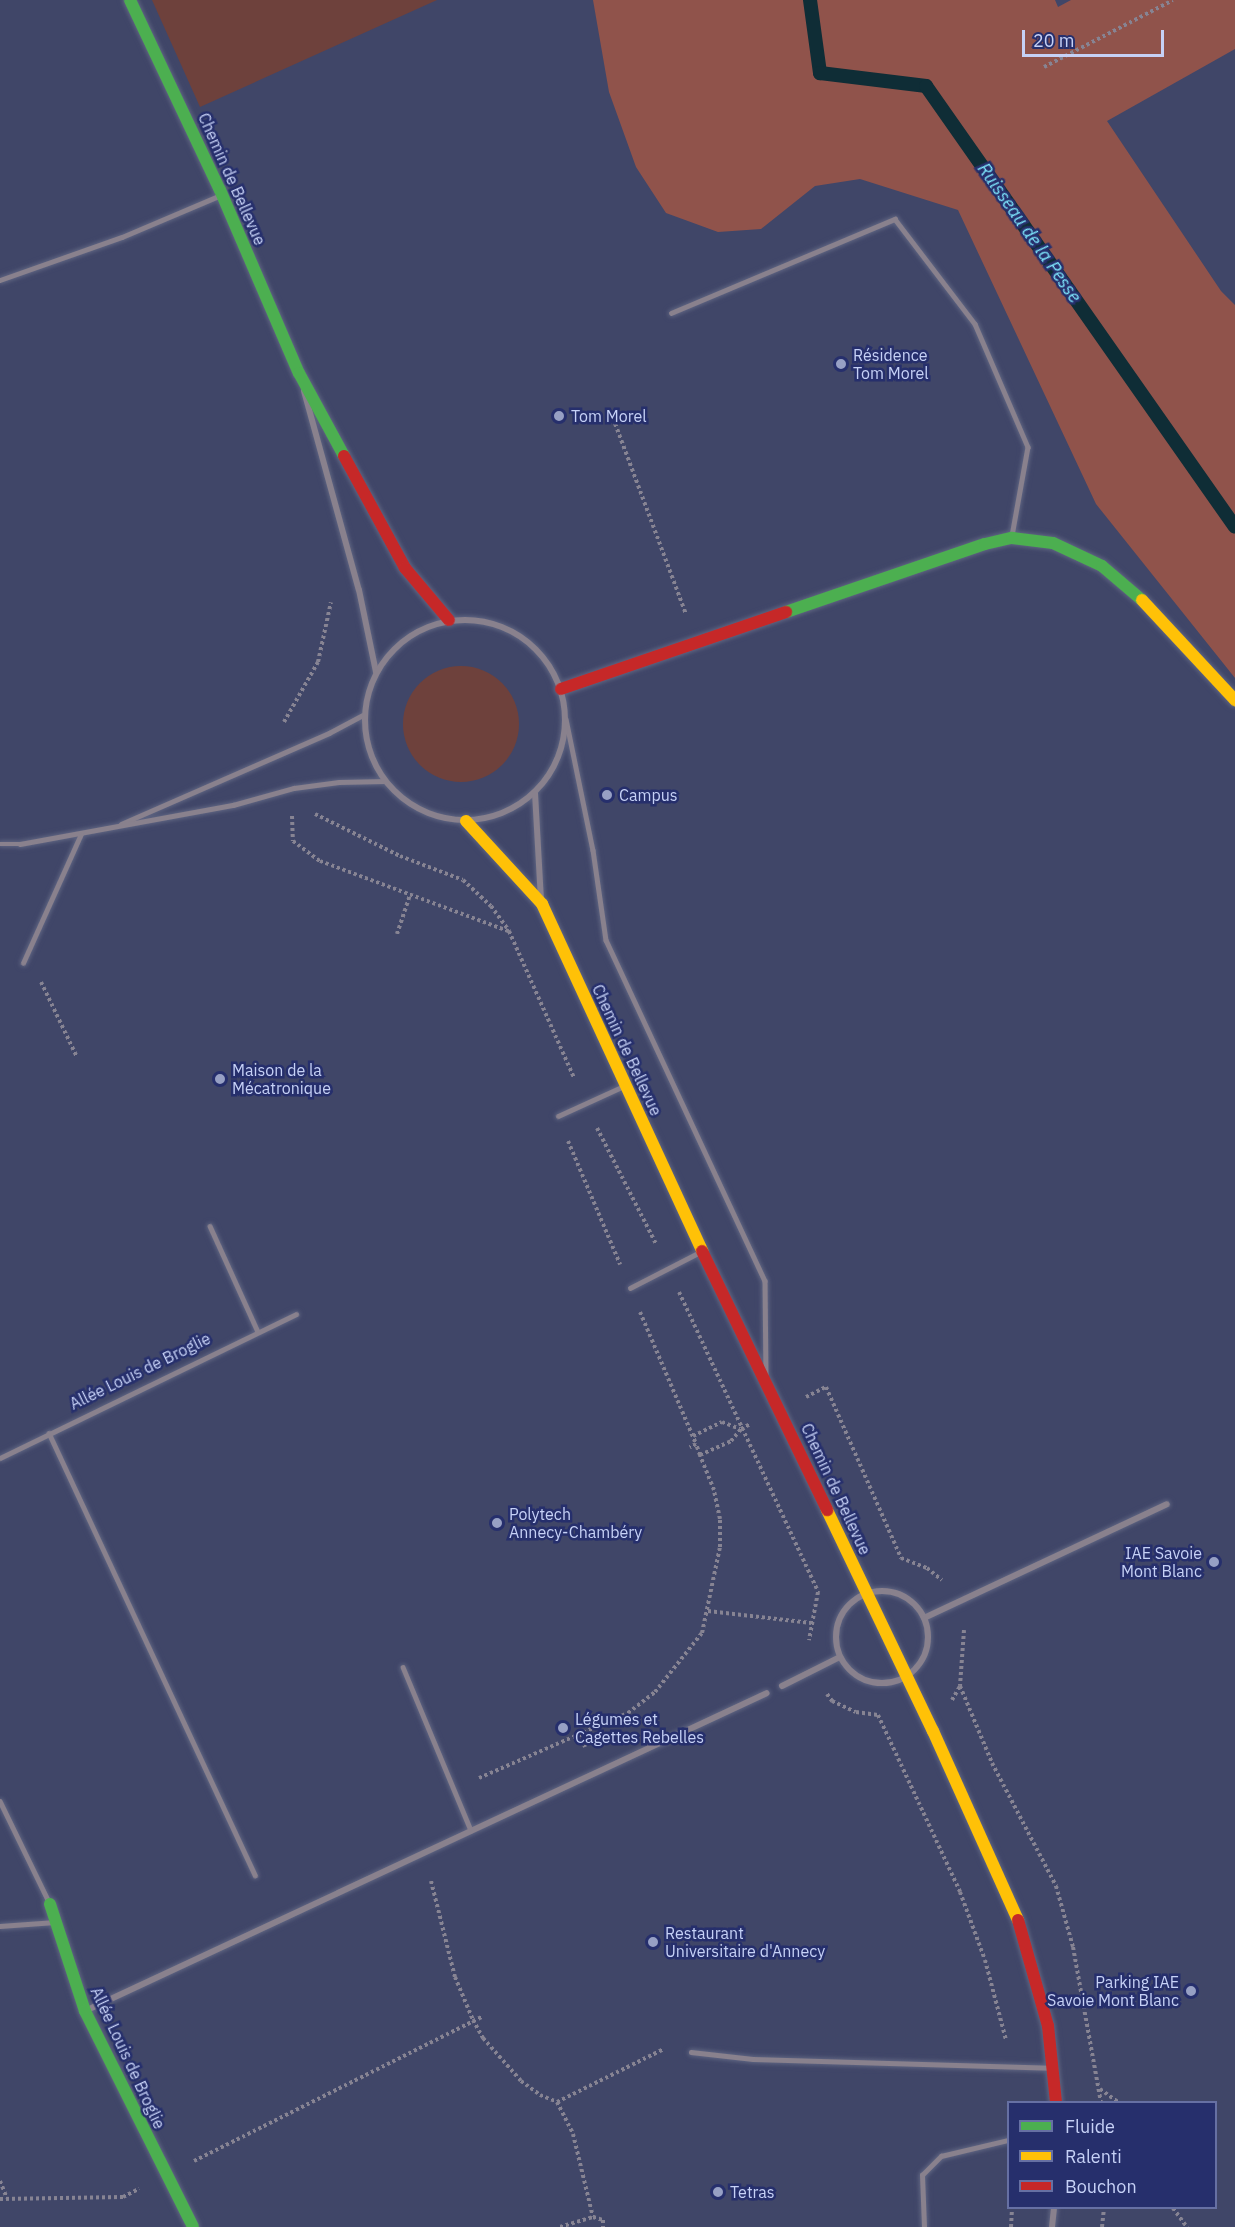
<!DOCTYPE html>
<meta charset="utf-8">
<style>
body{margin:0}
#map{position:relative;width:1235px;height:2227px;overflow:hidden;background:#404668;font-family:"IBM Plex Sans",sans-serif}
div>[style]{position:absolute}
.green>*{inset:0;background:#6e413c}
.round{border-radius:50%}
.forest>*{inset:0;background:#90534b}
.stream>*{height:14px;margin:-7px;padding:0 7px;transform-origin:7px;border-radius:7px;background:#0f2d36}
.path>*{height:4px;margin-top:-2px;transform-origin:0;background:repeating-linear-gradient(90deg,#878493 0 3px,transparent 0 6px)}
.roads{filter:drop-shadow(0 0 2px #5e6481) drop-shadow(0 0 2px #5e6481)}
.lane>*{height:4.5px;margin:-2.25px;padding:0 2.25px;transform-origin:2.25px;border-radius:2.25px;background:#89818d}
.street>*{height:6px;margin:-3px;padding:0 3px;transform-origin:3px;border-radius:3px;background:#89818d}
.street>.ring{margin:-3px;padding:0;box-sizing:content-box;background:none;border:6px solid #89818d;border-radius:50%}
.fast>*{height:12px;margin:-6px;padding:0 6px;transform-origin:6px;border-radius:6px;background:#4caf50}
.slow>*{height:12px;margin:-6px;padding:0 6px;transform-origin:6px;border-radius:6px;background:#ffc107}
.jam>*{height:12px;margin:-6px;padding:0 6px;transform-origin:6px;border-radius:6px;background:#c62828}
.dots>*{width:16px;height:16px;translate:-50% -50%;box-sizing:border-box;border:3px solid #262f6c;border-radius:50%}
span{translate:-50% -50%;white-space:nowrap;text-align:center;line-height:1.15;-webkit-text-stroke:5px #262f6c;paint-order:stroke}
.street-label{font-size:16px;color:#c6d1f6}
.poi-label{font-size:16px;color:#c6d1f6}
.left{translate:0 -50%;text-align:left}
.right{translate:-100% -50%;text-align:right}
.water-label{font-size:18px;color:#7fe8fe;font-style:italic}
.legend{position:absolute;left:1007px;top:2101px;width:210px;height:108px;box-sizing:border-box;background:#262f6c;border:2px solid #6670a3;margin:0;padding:8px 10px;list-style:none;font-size:18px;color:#c6d1f6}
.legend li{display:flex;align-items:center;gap:12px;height:30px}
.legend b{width:30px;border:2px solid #6670a3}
.scale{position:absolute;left:1022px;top:30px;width:142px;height:27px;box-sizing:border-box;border:3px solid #c6d1f6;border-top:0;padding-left:8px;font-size:18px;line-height:21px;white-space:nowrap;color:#c6d1f6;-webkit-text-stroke:4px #262f6c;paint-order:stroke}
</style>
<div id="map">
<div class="green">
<div style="clip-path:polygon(152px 0,437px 0,200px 107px)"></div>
<div class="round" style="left:403px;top:666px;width:116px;height:116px"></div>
</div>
<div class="forest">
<div style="clip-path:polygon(593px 0,1055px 0,1058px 7px,1071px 0,1235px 0,1235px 49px,1107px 121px,1221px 291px,1235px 305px,1235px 678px,1096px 504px,958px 210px,860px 179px,815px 186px,761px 229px,718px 232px,666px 213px,636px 167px,609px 92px)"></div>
</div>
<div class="stream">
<div style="left:810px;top:0;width:74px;rotate:82.2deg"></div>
<div style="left:820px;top:73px;width:107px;rotate:7deg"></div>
<div style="left:926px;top:86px;width:538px;rotate:54.98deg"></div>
</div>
<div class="path">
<div style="left:1044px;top:67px;width:145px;rotate:-27.4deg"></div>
<div style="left:613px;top:418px;width:209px;rotate:69.6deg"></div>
<div style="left:284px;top:722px;width:69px;rotate:-60.5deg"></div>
<div style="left:318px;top:662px;width:61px;rotate:-77.8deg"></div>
<div style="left:315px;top:814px;width:95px;rotate:26.3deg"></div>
<div style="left:400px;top:856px;width:67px;rotate:20.9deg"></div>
<div style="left:463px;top:880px;width:38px;rotate:43deg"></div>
<div style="left:491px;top:906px;width:31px;rotate:54deg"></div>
<div style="left:509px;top:931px;width:161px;rotate:66.1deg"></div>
<div style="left:292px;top:816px;width:25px;rotate:88deg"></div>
<div style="left:293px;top:841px;width:34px;rotate:37deg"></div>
<div style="left:320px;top:861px;width:201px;rotate:20.4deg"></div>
<div style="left:397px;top:934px;width:41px;rotate:-71.6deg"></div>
<div style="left:41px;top:982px;width:83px;rotate:64.4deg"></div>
<div style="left:597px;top:1128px;width:130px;rotate:63deg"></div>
<div style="left:568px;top:1141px;width:134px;rotate:67.1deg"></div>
<div style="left:679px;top:1292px;width:331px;rotate:65.1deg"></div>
<div style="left:818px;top:1592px;width:49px;rotate:100.6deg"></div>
<div style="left:640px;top:1312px;width:143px;rotate:67deg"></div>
<div style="left:806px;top:1397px;width:22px;rotate:-27deg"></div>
<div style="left:826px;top:1387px;width:187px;rotate:66.3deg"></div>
<div style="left:901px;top:1558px;width:28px;rotate:21deg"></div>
<div style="left:927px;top:1568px;width:19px;rotate:39deg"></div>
<div style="left:693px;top:1436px;width:32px;rotate:-26deg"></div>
<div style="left:722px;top:1422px;width:19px;rotate:21deg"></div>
<div style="left:700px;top:1455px;width:34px;rotate:-24deg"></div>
<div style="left:731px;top:1441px;width:16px;rotate:-50deg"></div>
<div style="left:741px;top:1429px;width:10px;rotate:-29deg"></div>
<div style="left:708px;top:1611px;width:104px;rotate:6.6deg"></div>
<div style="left:964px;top:1630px;width:56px;rotate:94.1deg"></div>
<div style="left:960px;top:1686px;width:83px;rotate:67.4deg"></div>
<div style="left:992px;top:1763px;width:139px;rotate:62.5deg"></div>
<div style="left:1056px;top:1886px;width:63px;rotate:74.4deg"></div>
<div style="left:1073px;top:1947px;width:158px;rotate:79.8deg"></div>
<div style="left:827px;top:1694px;width:9px;rotate:54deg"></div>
<div style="left:832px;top:1701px;width:26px;rotate:25deg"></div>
<div style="left:856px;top:1712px;width:22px;rotate:8deg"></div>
<div style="left:878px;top:1715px;width:195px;rotate:65.1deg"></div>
<div style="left:960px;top:1892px;width:72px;rotate:69.8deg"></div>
<div style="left:985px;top:1960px;width:83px;rotate:75.3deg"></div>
<div style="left:952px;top:1700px;width:16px;rotate:-60deg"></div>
<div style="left:580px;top:1734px;width:14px;rotate:69deg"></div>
<div style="left:479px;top:1778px;width:163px;rotate:-23.6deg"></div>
<div style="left:628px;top:1713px;width:34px;rotate:-38deg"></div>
<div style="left:655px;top:1692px;width:75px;rotate:-51.5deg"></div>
<div style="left:702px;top:1633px;width:88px;rotate:-78.2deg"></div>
<div style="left:720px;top:1547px;width:28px;rotate:-90deg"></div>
<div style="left:720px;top:1519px;width:30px;rotate:-102deg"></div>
<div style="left:714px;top:1490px;width:38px;rotate:-112deg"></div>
<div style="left:700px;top:1455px;width:12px;rotate:-110deg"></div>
<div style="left:696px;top:1444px;width:7px;rotate:153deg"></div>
<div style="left:431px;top:1881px;width:99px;rotate:76deg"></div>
<div style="left:455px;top:1977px;width:47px;rotate:67.3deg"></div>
<div style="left:473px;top:2020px;width:21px;rotate:61deg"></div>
<div style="left:483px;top:2038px;width:57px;rotate:48.5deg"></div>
<div style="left:521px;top:2081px;width:24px;rotate:36deg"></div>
<div style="left:540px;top:2095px;width:18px;rotate:22deg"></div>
<div style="left:557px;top:2102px;width:36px;rotate:63deg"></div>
<div style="left:573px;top:2134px;width:85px;rotate:76.5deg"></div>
<div style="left:593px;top:2217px;width:10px;rotate:17deg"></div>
<div style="left:603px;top:2220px;width:7px;rotate:90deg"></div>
<div style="left:1100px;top:2089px;width:22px;rotate:36deg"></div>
<div style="left:557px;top:2102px;width:119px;rotate:-26.4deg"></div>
<div style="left:194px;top:2161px;width:323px;rotate:-26.6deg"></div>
<div style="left:0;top:2181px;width:18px;rotate:68deg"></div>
<div style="left:0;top:2199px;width:123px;rotate:-0.9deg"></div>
<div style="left:123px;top:2197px;width:18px;rotate:-27deg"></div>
<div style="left:1173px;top:2208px;width:24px;rotate:54deg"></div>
<div style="left:560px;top:2227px;width:34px;rotate:-17deg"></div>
<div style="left:1011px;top:2227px;width:19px;rotate:-87deg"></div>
<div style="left:1102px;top:2227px;width:19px;rotate:-84deg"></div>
</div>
<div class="roads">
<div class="lane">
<div style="left:0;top:280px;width:129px;rotate:-19.4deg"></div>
<div style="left:122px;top:237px;width:108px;rotate:-23deg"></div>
<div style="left:671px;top:313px;width:243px;rotate:-22.8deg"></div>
<div style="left:895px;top:219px;width:132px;rotate:52.7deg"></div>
<div style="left:975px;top:324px;width:134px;rotate:66.7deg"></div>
<div style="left:1028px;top:447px;width:90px;rotate:100.2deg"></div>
<div style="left:566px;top:719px;width:134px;rotate:78.4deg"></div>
<div style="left:593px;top:850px;width:91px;rotate:81.8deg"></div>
<div style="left:606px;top:940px;width:376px;rotate:65deg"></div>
<div style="left:765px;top:1281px;width:94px;rotate:89.4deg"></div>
<div style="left:121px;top:824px;width:227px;rotate:-23.6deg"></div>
<div style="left:329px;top:733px;width:40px;rotate:-28deg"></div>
<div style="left:0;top:844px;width:20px"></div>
<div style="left:20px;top:844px;width:217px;rotate:-10.4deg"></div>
<div style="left:233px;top:805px;width:63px;rotate:-15.6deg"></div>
<div style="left:294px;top:788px;width:45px;rotate:-7.6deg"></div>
<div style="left:339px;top:782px;width:46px;rotate:-1.2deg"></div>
<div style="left:23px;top:963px;width:141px;rotate:-65.8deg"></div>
<div style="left:558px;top:1116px;width:72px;rotate:-24.4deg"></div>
<div style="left:210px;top:1226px;width:116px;rotate:65.6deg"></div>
<div style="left:630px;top:1288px;width:81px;rotate:-27.2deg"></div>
<div style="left:49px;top:1433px;width:488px;rotate:65deg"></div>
<div style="left:0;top:1458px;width:329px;rotate:-25.9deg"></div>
<div style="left:403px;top:1667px;width:177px;rotate:67.4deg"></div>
<div style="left:0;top:1801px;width:114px;rotate:64.1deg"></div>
<div style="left:0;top:1926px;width:55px;rotate:-4.2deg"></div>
<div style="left:691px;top:2052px;width:62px;rotate:6.4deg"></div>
<div style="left:753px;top:2059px;width:297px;rotate:1.7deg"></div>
<div style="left:924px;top:2227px;width:52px;rotate:-92.2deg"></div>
<div style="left:922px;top:2175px;width:27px;rotate:-45deg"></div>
<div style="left:941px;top:2156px;width:69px;rotate:-13.4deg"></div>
</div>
<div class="street">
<div style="left:304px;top:391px;width:206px;rotate:74.6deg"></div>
<div style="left:359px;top:590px;width:84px;rotate:78.3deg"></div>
<div class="ring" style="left:365px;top:620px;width:194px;height:194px"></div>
<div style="left:535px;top:793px;width:108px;rotate:86.8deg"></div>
<div class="ring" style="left:836px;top:1591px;width:86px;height:86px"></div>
<div style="left:924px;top:1618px;width:268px;rotate:-25.1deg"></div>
<div style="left:782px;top:1686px;width:65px;rotate:-26.6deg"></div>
<div style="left:85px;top:2011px;width:752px;rotate:-25deg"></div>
<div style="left:1052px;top:2227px;width:19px;rotate:-84deg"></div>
</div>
<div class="fast">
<div style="left:130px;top:0;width:210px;rotate:64.7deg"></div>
<div style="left:220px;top:190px;width:199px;rotate:66.7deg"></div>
<div style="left:299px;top:373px;width:94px;rotate:61.5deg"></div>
<div style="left:786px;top:612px;width:210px;rotate:-18.9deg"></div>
<div style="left:985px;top:544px;width:28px;rotate:-13deg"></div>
<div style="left:1012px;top:538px;width:41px;rotate:7deg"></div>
<div style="left:1053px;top:543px;width:54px;rotate:25.1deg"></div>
<div style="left:1102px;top:566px;width:52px;rotate:40.4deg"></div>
<div style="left:50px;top:1904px;width:113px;rotate:71.9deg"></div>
<div style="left:85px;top:2011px;width:241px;rotate:63.4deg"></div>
</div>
<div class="slow">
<div style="left:1142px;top:600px;width:137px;rotate:47.1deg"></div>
<div style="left:466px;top:821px;width:113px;rotate:47.5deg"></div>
<div style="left:542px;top:904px;width:382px;rotate:65.2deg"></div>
<div style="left:827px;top:1510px;width:245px;rotate:64.4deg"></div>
<div style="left:933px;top:1731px;width:207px;rotate:65.8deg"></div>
</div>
<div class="jam">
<div style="left:344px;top:456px;width:128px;rotate:61.4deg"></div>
<div style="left:405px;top:568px;width:68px;rotate:49.8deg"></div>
<div style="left:561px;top:689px;width:238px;rotate:-18.9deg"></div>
<div style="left:702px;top:1251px;width:288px;rotate:64.2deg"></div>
<div style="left:1018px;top:1920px;width:110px;rotate:74.2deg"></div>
<div style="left:1048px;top:2026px;width:76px;rotate:84deg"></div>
</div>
</div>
<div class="dots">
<div style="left:841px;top:364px;background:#97a0c4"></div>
<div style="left:559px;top:416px;background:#97a0c4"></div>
<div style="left:607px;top:795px;background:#97a0c4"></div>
<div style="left:220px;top:1079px;background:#97a0c4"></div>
<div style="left:497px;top:1523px;background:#97a0c4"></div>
<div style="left:1214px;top:1562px;background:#97a0c4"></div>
<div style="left:563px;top:1728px;background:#97a0c4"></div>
<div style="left:653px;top:1942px;background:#97a0c4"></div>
<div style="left:1191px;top:1991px;background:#97a0c4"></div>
<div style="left:718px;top:2192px;background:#97a0c4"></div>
</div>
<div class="street-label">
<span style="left:232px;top:179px;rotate:66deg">Chemin de Bellevue</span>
<span style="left:627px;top:1050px;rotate:65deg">Chemin de Bellevue</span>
<span style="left:140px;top:1371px;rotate:-26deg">Allée Louis de Broglie</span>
<span style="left:836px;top:1489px;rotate:65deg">Chemin de Bellevue</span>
<span style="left:128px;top:2058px;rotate:65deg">Allée Louis de Broglie</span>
</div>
<div class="poi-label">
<span class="left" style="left:853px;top:364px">Résidence<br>Tom Morel</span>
<span class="left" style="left:571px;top:416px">Tom Morel</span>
<span class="left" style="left:619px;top:795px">Campus</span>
<span class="left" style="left:232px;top:1079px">Maison de la<br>Mécatronique</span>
<span class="left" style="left:509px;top:1523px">Polytech<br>Annecy-Chambéry</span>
<span class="right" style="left:1202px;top:1562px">IAE Savoie<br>Mont Blanc</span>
<span class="left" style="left:575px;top:1728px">Légumes et<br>Cagettes Rebelles</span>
<span class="left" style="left:665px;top:1942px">Restaurant<br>Universitaire d'Annecy</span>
<span class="right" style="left:1179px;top:1991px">Parking IAE<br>Savoie Mont Blanc</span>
<span class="left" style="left:730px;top:2192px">Tetras</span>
</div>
<div class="water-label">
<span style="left:1029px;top:233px;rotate:55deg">Ruisseau de la Pesse</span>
</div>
<ul class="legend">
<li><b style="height:8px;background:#4caf50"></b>Fluide</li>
<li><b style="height:8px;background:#ffc107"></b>Ralenti</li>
<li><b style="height:8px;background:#c62828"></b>Bouchon</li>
</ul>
<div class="scale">20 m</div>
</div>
